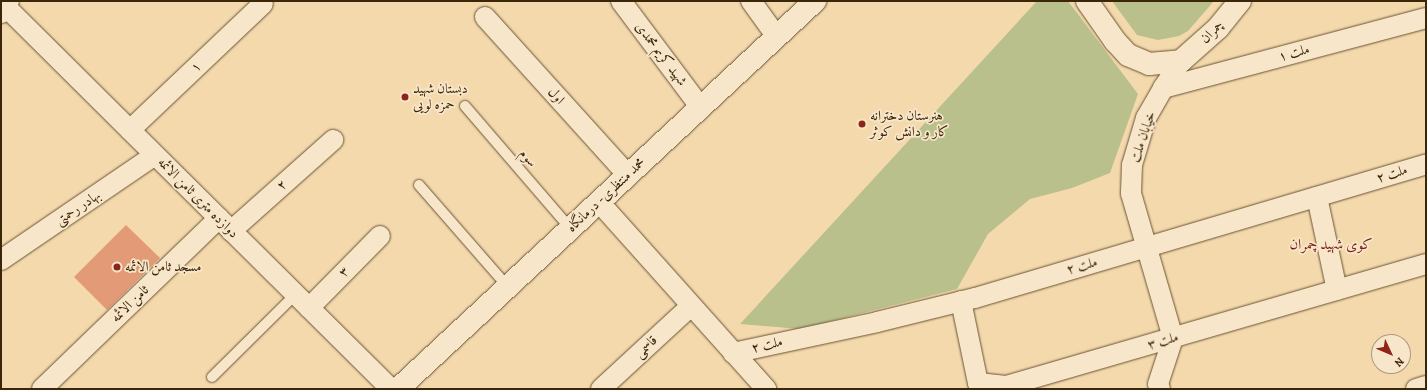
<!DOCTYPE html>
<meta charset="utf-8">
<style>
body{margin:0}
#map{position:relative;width:1427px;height:390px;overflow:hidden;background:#f4d9ad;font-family:Alegreya,Amiri,serif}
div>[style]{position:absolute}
.green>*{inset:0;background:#b9c08c}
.building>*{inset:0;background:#e39a76}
.roads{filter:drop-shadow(0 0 1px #695332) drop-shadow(0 0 1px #695332)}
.service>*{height:10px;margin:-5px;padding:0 5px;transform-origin:5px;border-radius:5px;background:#f8e6ca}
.minor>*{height:20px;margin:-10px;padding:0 10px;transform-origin:10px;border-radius:10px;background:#f8e6ca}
.tertiary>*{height:22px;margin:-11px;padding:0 11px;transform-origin:11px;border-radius:11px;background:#f8e6ca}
.secondary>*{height:22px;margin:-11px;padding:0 11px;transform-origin:11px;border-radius:11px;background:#f8e6ca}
.dots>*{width:11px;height:11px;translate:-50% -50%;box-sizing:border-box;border:2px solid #f8e6ca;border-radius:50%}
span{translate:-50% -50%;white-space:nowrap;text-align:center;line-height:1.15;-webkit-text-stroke:3.5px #f8e6ca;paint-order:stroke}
.street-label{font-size:14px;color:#3b2609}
.poi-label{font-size:14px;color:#3b2609}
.left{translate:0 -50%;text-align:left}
.neighbourhood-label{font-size:15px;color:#7a1f14}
.frame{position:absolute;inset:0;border:2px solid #3b2609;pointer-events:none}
.north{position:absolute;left:1371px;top:334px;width:40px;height:40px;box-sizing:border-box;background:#f8e6ca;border:1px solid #ac997d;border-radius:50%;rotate:134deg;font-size:11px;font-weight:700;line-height:16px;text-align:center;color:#3b2609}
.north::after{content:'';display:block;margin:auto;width:14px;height:18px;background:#8f2418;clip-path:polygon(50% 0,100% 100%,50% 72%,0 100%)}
</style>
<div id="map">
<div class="green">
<div style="clip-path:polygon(1037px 1px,1068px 1px,1138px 94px,1110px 173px,1072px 188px,1030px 199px,988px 234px,957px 289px,800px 329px,740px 324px)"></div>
<div style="clip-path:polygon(1112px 1px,1214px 1px,1188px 31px,1179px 36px,1158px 40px,1137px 35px)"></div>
</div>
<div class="building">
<div style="clip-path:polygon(126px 225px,160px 258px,107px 310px,74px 277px)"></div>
</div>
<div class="roads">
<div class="service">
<div style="left:465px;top:106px;width:161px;rotate:49.3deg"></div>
<div style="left:419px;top:185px;width:135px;rotate:48.9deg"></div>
<div style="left:212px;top:377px;width:117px;rotate:-44.7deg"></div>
</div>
<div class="minor">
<div style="left:621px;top:1px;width:134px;rotate:53.2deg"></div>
<div style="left:751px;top:1px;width:44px;rotate:54.2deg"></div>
<div style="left:5px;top:6px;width:544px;rotate:44.78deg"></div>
<div style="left:485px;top:17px;width:213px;rotate:47.9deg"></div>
<div style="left:1163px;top:88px;width:272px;rotate:-14.9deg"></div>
<div style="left:130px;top:130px;width:183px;rotate:-43.5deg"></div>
<div style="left:1317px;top:197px;width:95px;rotate:77.9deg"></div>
<div style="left:599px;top:202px;width:251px;rotate:48.2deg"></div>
<div style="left:231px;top:231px;width:137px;rotate:-41.7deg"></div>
<div style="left:1px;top:260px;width:186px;rotate:-34.3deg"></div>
<div style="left:961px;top:301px;width:84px;rotate:78.3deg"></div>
<div style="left:978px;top:383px;width:28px;rotate:6deg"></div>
<div style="left:1006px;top:386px;width:437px;rotate:-16.2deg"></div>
<div style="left:309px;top:308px;width:101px;rotate:-45.4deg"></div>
<div style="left:733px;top:353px;width:147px;rotate:-12.1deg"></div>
<div style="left:877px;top:322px;width:101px;rotate:-13.8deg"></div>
<div style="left:975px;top:298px;width:470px;rotate:-16.5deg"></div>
<div style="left:42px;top:389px;width:246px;rotate:-44deg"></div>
<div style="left:601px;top:389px;width:122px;rotate:-42.7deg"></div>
<div style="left:1160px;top:389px;width:5px;rotate:-112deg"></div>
<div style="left:1158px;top:384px;width:48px;rotate:-71.9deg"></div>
<div style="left:1173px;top:338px;width:151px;rotate:-106.2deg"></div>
<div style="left:1131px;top:193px;width:28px;rotate:-88deg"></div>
<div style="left:1132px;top:165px;width:49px;rotate:-73.4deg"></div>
<div style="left:1146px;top:118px;width:34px;rotate:-60deg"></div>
<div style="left:1163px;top:88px;width:32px;rotate:-56deg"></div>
<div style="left:1416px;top:389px;width:10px;rotate:-17deg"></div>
</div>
<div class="tertiary">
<div style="left:1087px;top:1px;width:49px;rotate:55deg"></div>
<div style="left:1115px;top:41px;width:19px;rotate:47deg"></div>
<div style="left:1128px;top:55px;width:23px;rotate:23deg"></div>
<div style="left:1149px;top:64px;width:32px;rotate:-5deg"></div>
<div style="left:1181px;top:61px;width:50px;rotate:-41.7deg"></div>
<div style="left:1218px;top:28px;width:35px;rotate:-51deg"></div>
</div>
<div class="secondary">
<div style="left:1px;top:12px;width:13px;rotate:-58deg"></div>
<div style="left:398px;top:389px;width:570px;rotate:-42.94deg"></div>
</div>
</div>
<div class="dots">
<div style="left:405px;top:97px;background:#8f2418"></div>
<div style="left:862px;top:124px;background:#8f2418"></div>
<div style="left:117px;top:267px;background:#8f2418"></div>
</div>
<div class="street-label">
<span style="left:1212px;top:32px;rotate:-45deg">چمران</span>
<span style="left:1294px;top:53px;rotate:-15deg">ملت ۱</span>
<span style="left:661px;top:54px;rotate:53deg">شهید کریم محمدی</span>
<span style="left:196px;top:67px;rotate:-44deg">۱</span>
<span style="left:556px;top:96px;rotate:48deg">اول</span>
<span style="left:1143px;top:137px;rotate:-71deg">خیابان ملت</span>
<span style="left:528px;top:158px;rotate:49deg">سوم</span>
<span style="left:1392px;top:174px;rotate:-17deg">ملت ۲</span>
<span style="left:282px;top:185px;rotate:-42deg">۲</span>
<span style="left:606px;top:195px;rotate:-43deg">محمد منتظری- درمانگاه</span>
<span style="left:198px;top:198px;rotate:45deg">دوازده متری ثامن الائمه</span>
<span style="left:78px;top:208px;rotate:-34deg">بهادر رحمتی</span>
<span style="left:1082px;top:266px;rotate:-16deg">ملت ۲</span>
<span style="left:344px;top:272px;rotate:-45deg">۳</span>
<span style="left:130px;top:304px;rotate:-44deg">ثامن الائمه</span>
<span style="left:1163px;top:341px;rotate:-16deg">ملت ۳</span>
<span style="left:767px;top:345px;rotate:-13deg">ملت ۲</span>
<span style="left:646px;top:347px;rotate:-43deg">قاسمی</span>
</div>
<div class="poi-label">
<span class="left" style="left:413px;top:97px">دبستان شهید<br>حمزه لویی</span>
<span class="left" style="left:870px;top:124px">هنرستان دخترانه<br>کار و دانش کوثر</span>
<span class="left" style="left:125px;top:267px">مسجد ثامن الائمه</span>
</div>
<div class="neighbourhood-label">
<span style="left:1331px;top:245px">کوی شهید چمران</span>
</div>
<div class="frame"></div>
<div class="north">N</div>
</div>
